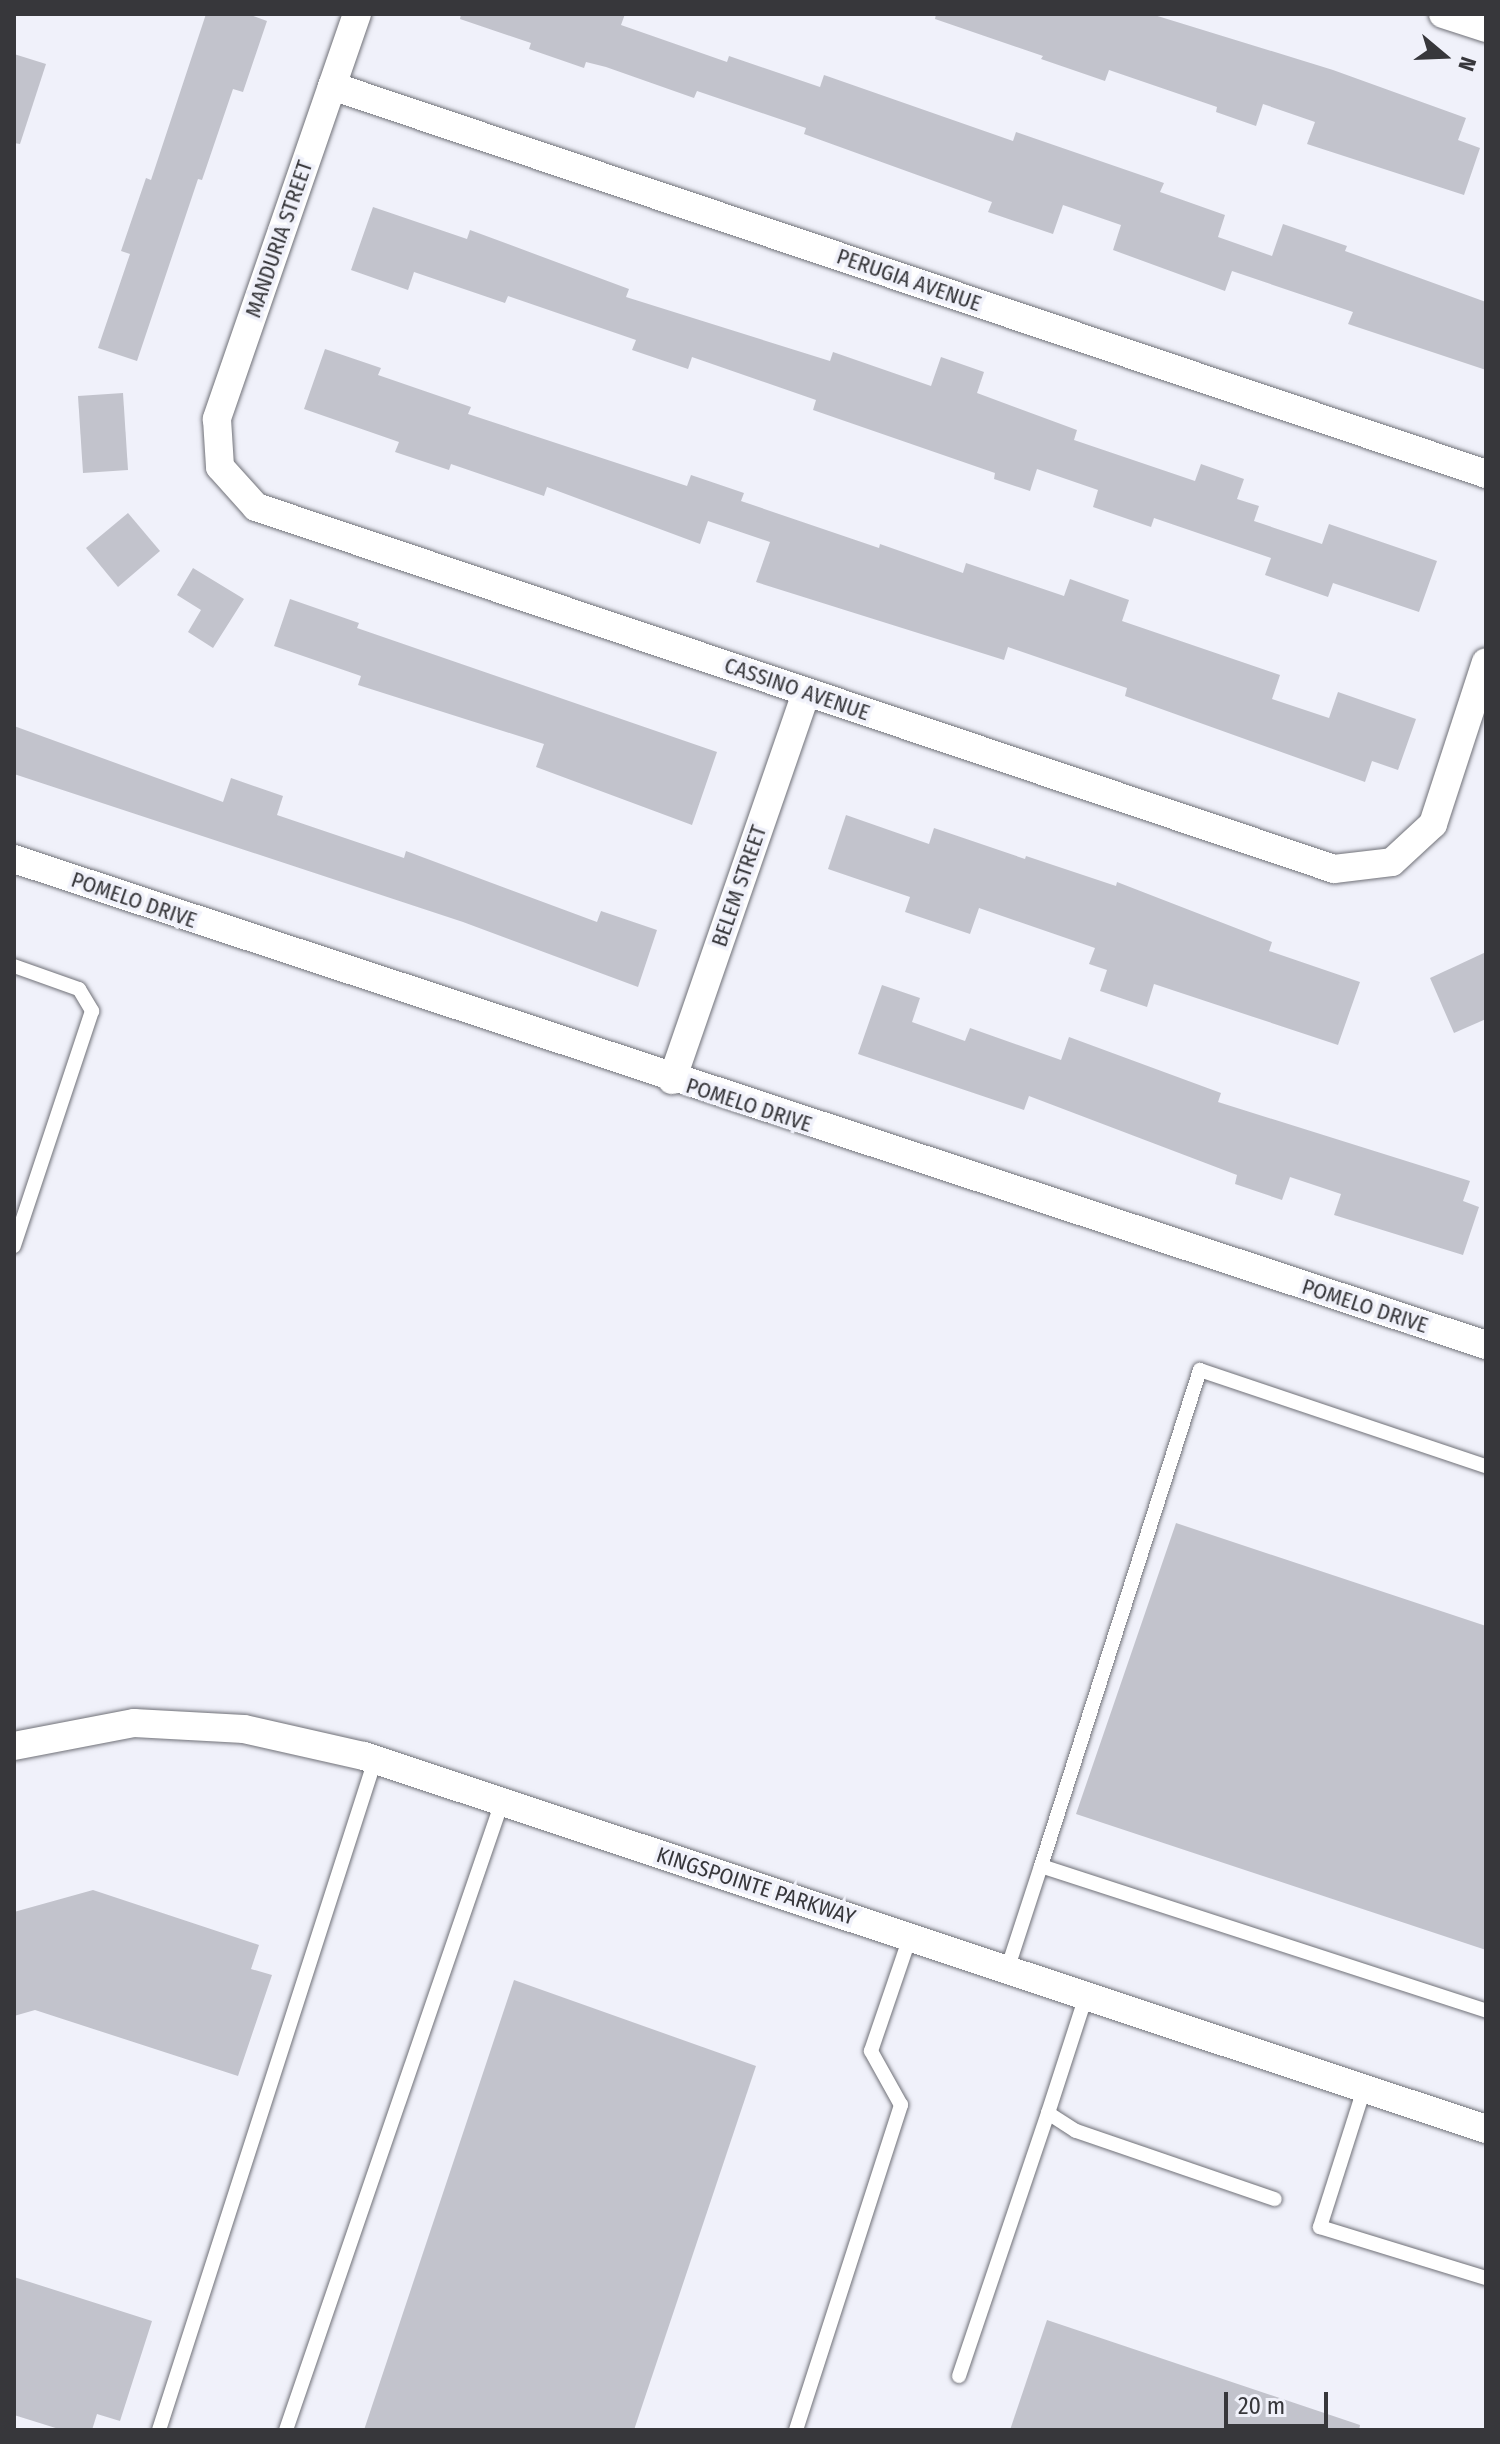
<!DOCTYPE html>
<style>
body{margin:0}
#map{position:relative;width:1500px;height:2444px;overflow:hidden;background:#f0f1fa;font-family:"Fira Sans Condensed",sans-serif}
div>[style]{position:absolute}
.building>*{inset:0;background:#c2c3cc}
.roads{filter:drop-shadow(0 0 2px #707178) drop-shadow(0 0 2px #707178)}
.service>*{height:14px;margin:-7px;padding:0 7px;transform-origin:7px;border-radius:7px;background:#fff}
.minor>*{height:28px;margin:-14px;padding:0 14px;transform-origin:14px;border-radius:14px;background:#fff}
span{translate:-50% -50%;white-space:nowrap;text-align:center;line-height:1.15;-webkit-text-stroke:7px #f0f1fa;paint-order:stroke}
.street-label{font-size:22px;color:#37373b}
.frame{position:absolute;inset:0;border:16px solid #37373b;pointer-events:none}
.north{position:absolute;left:1404px;top:16px;width:80px;height:80px;-webkit-text-stroke:6px #f0f1fa;paint-order:stroke;rotate:109deg;font-size:22px;font-weight:700;line-height:32px;text-align:center;color:#37373b}
.north::after{content:'';display:block;margin:auto;width:28px;height:36px;background:#37373b;clip-path:polygon(50% 0,100% 100%,50% 72%,0 100%)}
.scale{position:absolute;left:1224px;top:2392px;width:104px;height:36px;box-sizing:border-box;border:4px solid #37373b;border-top:0;padding-left:10px;font-size:24px;line-height:28px;white-space:nowrap;color:#37373b;-webkit-text-stroke:6px #f0f1fa;paint-order:stroke}
</style>
<div id="map">
<div class="building">
<div style="clip-path:polygon(206px 14px,248px 14px,267px 21px,243px 92px,233px 89px,202px 180px,198px 179px,137px 361px,98px 348px,130px 254px,121px 251px,146px 178px,151px 180px)"></div>
<div style="clip-path:polygon(461px 14px,625px 14px,621px 25px,727px 62px,729px 56px,820px 87px,824px 75px,1013px 141px,1016px 132px,1164px 183px,1160px 192px,1225px 215px,1218px 237px,1272px 256px,1283px 224px,1347px 246px,1345px 251px,1486px 302px,1486px 370px,1348px 324px,1353px 312px,1232px 271px,1225px 291px,1113px 250px,1121px 225px,1063px 205px,1053px 234px,988px 212px,992px 202px,804px 134px,806px 128px,697px 91px,694px 98px,606px 67px,586px 62px,584px 68px,529px 49px,531px 43px,460px 19px)"></div>
<div style="clip-path:polygon(936px 14px,1151px 14px,1333px 70px,1466px 118px,1458px 140px,1480px 148px,1464px 195px,1307px 144px,1315px 122px,1263px 104px,1256px 126px,1216px 112px,1217px 107px,1109px 70px,1105px 81px,1041px 59px,1043px 56px,935px 19px)"></div>
<div style="clip-path:polygon(14px 54px,46px 64px,20px 144px,14px 143px)"></div>
<div style="clip-path:polygon(373px 207px,467px 239px,470px 230px,629px 289px,626px 297px,830px 361px,833px 352px,931px 386px,941px 357px,984px 372px,977px 393px,1077px 430px,1074px 440px,1195px 481px,1201px 464px,1244px 479px,1237px 499px,1259px 506px,1254px 521px,1322px 544px,1329px 524px,1437px 561px,1419px 612px,1333px 583px,1328px 597px,1265px 575px,1271px 558px,1154px 518px,1151px 527px,1093px 507px,1098px 490px,1037px 469px,1030px 491px,994px 479px,995px 473px,813px 410px,816px 400px,692px 357px,688px 369px,632px 350px,636px 340px,508px 296px,505px 303px,414px 272px,408px 290px,351px 270px)"></div>
<div style="clip-path:polygon(325px 349px,381px 368px,378px 375px,471px 407px,468px 414px,687px 486px,691px 475px,744px 493px,741px 501px,879px 548px,880px 544px,963px 573px,966px 563px,1064px 596px,1070px 579px,1129px 600px,1122px 621px,1280px 675px,1272px 699px,1329px 718px,1338px 692px,1416px 719px,1398px 770px,1372px 761px,1365px 782px,1125px 696px,1127px 688px,1008px 647px,1004px 660px,756px 582px,770px 542px,708px 521px,700px 544px,547px 487px,544px 496px,451px 464px,449px 470px,395px 452px,399px 442px,304px 409px)"></div>
<div style="clip-path:polygon(123px 393px,128px 470px,83px 473px,78px 396px)"></div>
<div style="clip-path:polygon(128px 513px,160px 551px,118px 587px,86px 548px)"></div>
<div style="clip-path:polygon(193px 568px,244px 599px,213px 648px,188px 632px,201px 610px,177px 595px)"></div>
<div style="clip-path:polygon(290px 599px,359px 623px,357px 628px,717px 752px,692px 825px,536px 767px,544px 744px,358px 685px,361px 676px,274px 646px)"></div>
<div style="clip-path:polygon(14px 726px,223px 802px,231px 778px,283px 796px,277px 815px,404px 858px,406px 851px,597px 922px,601px 911px,657px 930px,638px 987px,463px 922px,14px 774px)"></div>
<div style="clip-path:polygon(846px 815px,929px 844px,934px 828px,1025px 859px,1026px 856px,1116px 886px,1117px 882px,1272px 942px,1269px 951px,1360px 982px,1338px 1045px,1154px 984px,1147px 1007px,1100px 991px,1107px 970px,1089px 964px,1095px 948px,979px 908px,970px 934px,905px 912px,910px 897px,828px 869px)"></div>
<div style="clip-path:polygon(1486px 952px,1486px 1019px,1454px 1033px,1430px 978px)"></div>
<div style="clip-path:polygon(882px 985px,920px 998px,912px 1022px,965px 1041px,970px 1028px,1061px 1060px,1069px 1037px,1221px 1093px,1218px 1102px,1470px 1181px,1463px 1201px,1479px 1207px,1463px 1255px,1334px 1215px,1341px 1194px,1290px 1177px,1282px 1200px,1235px 1184px,1237px 1175px,1029px 1096px,1024px 1110px,858px 1054px)"></div>
<div style="clip-path:polygon(1176px 1523px,1486px 1626px,1486px 1950px,1076px 1814px)"></div>
<div style="clip-path:polygon(93px 1890px,259px 1945px,251px 1969px,272px 1975px,238px 2076px,35px 2010px,14px 2016px,14px 1912px)"></div>
<div style="clip-path:polygon(514px 1980px,756px 2066px,634px 2430px,364px 2430px)"></div>
<div style="clip-path:polygon(14px 2277px,152px 2321px,120px 2421px,97px 2414px,92px 2430px,62px 2430px,14px 2415px)"></div>
<div style="clip-path:polygon(1047px 2320px,1360px 2425px,1359px 2430px,1010px 2430px)"></div>
</div>
<div class="roads">
<div class="service">
<div style="left:14px;top:966px;width:69px;rotate:19.5deg"></div>
<div style="left:79px;top:989px;width:26px;rotate:59deg"></div>
<div style="left:92px;top:1011px;width:248px;rotate:108.4deg"></div>
<div style="left:1041px;top:1866px;width:521px;rotate:-72.23deg"></div>
<div style="left:1200px;top:1370px;width:302px;rotate:18.6deg"></div>
<div style="left:1007px;top:1970px;width:109px;rotate:-71.9deg"></div>
<div style="left:1041px;top:1866px;width:468px;rotate:18deg"></div>
<div style="left:1086px;top:1996px;width:123px;rotate:108deg"></div>
<div style="left:1048px;top:2113px;width:33px;rotate:33deg"></div>
<div style="left:1076px;top:2131px;width:210px;rotate:18.9deg"></div>
<div style="left:1364px;top:2089px;width:145px;rotate:107.7deg"></div>
<div style="left:1320px;top:2227px;width:174px;rotate:17.1deg"></div>
<div style="left:959px;top:2376px;width:278px;rotate:-71.3deg"></div>
<div style="left:159px;top:2430px;width:704px;rotate:-72.13deg"></div>
<div style="left:286px;top:2430px;width:664px;rotate:-71.02deg"></div>
<div style="left:796px;top:2430px;width:342px;rotate:-72.1deg"></div>
<div style="left:901px;top:2105px;width:62px;rotate:-119.1deg"></div>
<div style="left:871px;top:2051px;width:120px;rotate:-71.1deg"></div>
</div>
<div class="minor">
<div style="left:357px;top:14px;width:429px;rotate:109.1deg"></div>
<div style="left:217px;top:419px;width:48px;rotate:86.4deg"></div>
<div style="left:220px;top:467px;width:54px;rotate:48deg"></div>
<div style="left:256px;top:507px;width:1137px;rotate:18.56deg"></div>
<div style="left:1334px;top:869px;width:58px;rotate:-6.9deg"></div>
<div style="left:1392px;top:862px;width:56px;rotate:-42.8deg"></div>
<div style="left:1433px;top:824px;width:170px;rotate:-71.9deg"></div>
<div style="left:1443px;top:14px;width:45px;rotate:18deg"></div>
<div style="left:332px;top:86px;width:1217px;rotate:18.58deg"></div>
<div style="left:14px;top:859px;width:1550px;rotate:18.27deg"></div>
<div style="left:672px;top:1080px;width:410px;rotate:-70.9deg"></div>
<div style="left:14px;top:1746px;width:122px;rotate:-10.9deg"></div>
<div style="left:134px;top:1723px;width:110px;rotate:3.1deg"></div>
<div style="left:244px;top:1729px;width:123px;rotate:12.7deg"></div>
<div style="left:364px;top:1756px;width:1182px;rotate:18.39deg"></div>
</div>
</div>
<div class="street-label">
<span style="left:279px;top:239px;rotate:-71deg">MANDURIA STREET</span>
<span style="left:909px;top:280px;rotate:19deg">PERUGIA AVENUE</span>
<span style="left:797px;top:689px;rotate:19deg">CASSINO AVENUE</span>
<span style="left:739px;top:886px;rotate:-71deg">BELEM STREET</span>
<span style="left:134px;top:900px;rotate:19deg">POMELO DRIVE</span>
<span style="left:749px;top:1105px;rotate:18deg">POMELO DRIVE</span>
<span style="left:1365px;top:1306px;rotate:18deg">POMELO DRIVE</span>
<span style="left:756px;top:1886px;rotate:18deg">KINGSPOINTE PARKWAY</span>
</div>
<div class="frame"></div>
<div class="north">N</div>
<div class="scale">20 m</div>
</div>
